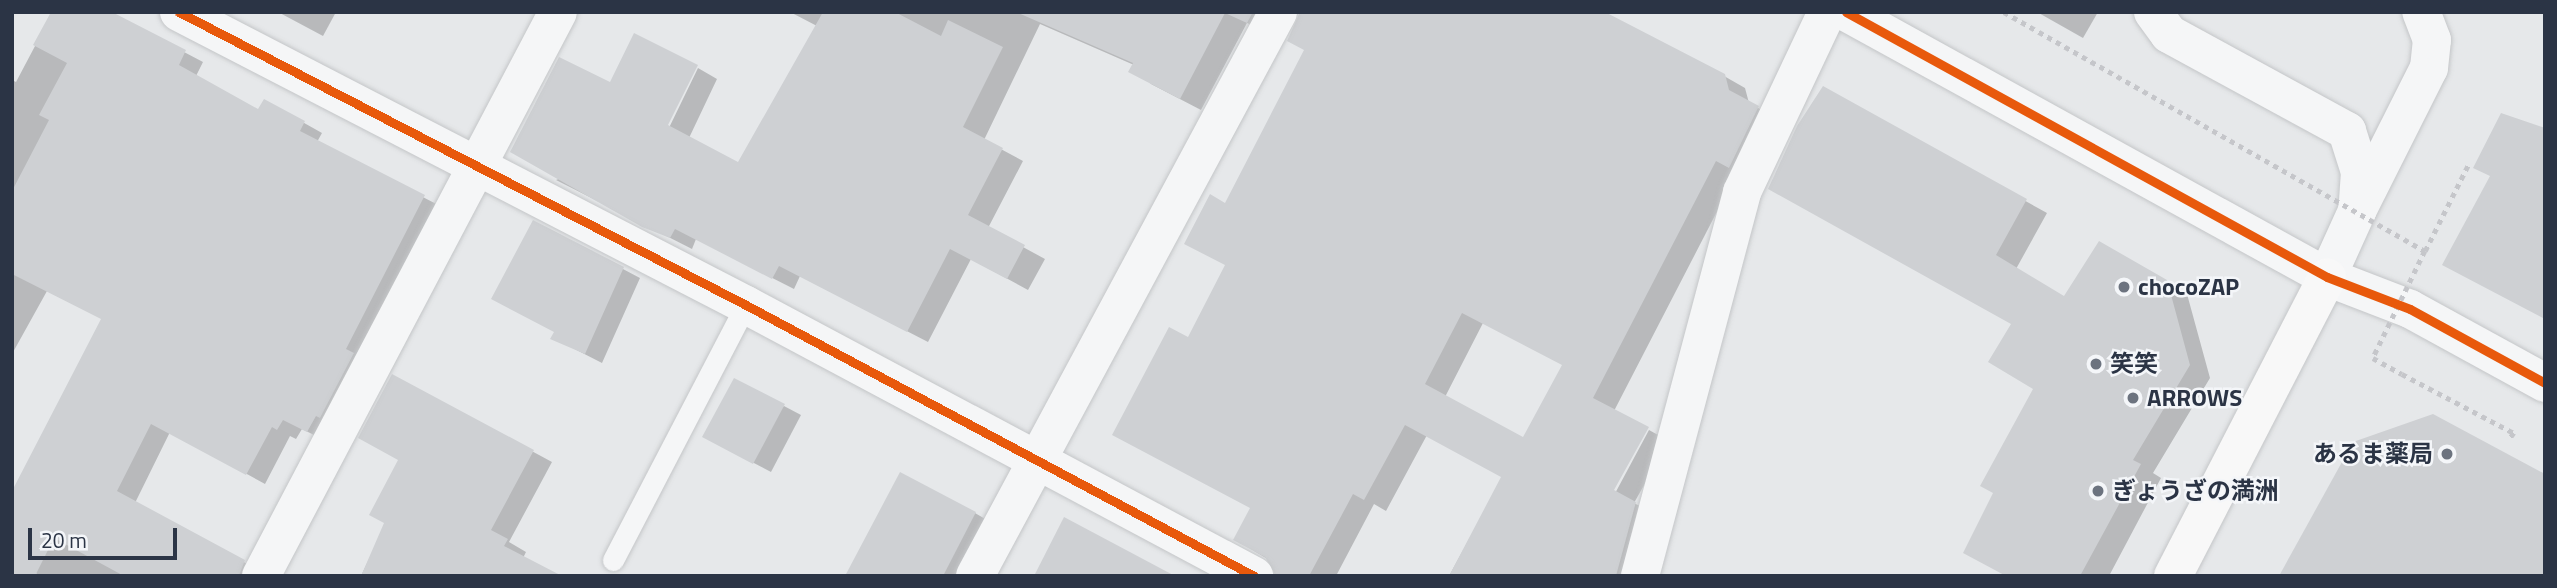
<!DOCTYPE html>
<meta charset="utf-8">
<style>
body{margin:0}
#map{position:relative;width:2557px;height:588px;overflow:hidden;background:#e6e8ea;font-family:"Titillium Web","Noto Sans JP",sans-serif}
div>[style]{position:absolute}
.shadow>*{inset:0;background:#0003}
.building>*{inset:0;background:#ced0d3}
.path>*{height:4.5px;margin-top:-2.25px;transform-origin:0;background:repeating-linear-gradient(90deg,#c5c6ca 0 5px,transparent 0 10px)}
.roads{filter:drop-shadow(0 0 2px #c4c6c8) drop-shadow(0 0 2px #c4c6c8)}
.service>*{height:21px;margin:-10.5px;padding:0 10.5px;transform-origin:10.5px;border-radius:10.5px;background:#f5f6f7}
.minor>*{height:38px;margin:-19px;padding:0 19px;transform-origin:19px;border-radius:19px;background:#f5f6f7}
.tertiary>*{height:38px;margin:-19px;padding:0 19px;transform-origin:19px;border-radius:19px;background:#f5f6f7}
.secondary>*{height:38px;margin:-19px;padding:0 19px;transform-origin:19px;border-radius:19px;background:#f8f8f8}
.path-bridge>*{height:4.5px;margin-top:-2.25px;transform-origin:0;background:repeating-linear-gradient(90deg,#c5c6ca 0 5px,transparent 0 10px)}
.cycleway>*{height:9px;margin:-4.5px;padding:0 4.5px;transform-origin:4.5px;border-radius:4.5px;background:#e8590c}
.dots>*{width:19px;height:19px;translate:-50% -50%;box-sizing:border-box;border:4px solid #f4f6f9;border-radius:50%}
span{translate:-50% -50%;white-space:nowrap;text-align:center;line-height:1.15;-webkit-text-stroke:5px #f4f6f9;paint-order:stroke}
.poi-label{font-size:24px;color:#2b3445;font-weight:700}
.left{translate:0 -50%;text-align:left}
.right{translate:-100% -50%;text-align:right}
.frame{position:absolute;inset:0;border:14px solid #2b3445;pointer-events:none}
.scale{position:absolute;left:28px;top:528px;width:149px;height:32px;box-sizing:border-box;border:4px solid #2b3445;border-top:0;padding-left:9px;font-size:21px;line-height:24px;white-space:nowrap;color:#2b3445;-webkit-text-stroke:5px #f4f6f9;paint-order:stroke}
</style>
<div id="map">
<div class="shadow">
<div style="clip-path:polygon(53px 12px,108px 12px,203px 62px,196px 76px,259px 112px,265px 101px,322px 133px,317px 142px,442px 207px,326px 441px,302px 429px,296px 439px,290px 436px,265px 484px,170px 432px,135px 503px,262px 572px,260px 576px,41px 576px,12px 561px,103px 319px,47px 291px,12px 354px,12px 80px,16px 82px)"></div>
<div style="clip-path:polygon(278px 12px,336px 12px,323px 36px)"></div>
<div style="clip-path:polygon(790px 12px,1282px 12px,1269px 33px,1247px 23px,1201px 110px,1151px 84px,1134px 65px,1040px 24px,984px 140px,1023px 161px,988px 228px,1045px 259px,1028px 290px,971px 259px,928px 342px,800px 276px,794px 289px,696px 239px,692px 249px,556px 180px,666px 134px,698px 68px,717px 79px,689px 138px,739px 164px,817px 26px)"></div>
<div style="clip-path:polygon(2037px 12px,2098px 12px,2083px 38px)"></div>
<div style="clip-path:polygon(evenodd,1306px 50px,1724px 76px,1745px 88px,1749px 103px,1778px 119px,1738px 171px,1614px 411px,1609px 497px,1612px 499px,1649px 430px,1669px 441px,1634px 503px,1656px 515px,1643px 576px,1449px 576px,1503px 477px,1427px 435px,1386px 511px,1374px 504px,1336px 576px,1275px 576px,1274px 563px,1236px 540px,1252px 508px,1188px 339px,1226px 265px,1226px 205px,1306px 50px,1483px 323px,1564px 365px,1524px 440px,1445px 397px,1483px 323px)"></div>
<div style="clip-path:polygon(1823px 88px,2047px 213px,2016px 269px,2064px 298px,2100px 243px,2187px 294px,2210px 378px,2153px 473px,2161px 478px,2109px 576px,2009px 576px,1995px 493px,2035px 388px,2013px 324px)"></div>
<div style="clip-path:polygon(534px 222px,640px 278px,602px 363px,553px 338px,556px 332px)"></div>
<div style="clip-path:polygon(393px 376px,552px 462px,509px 542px,526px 552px,523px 558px,558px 576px,361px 576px,386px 523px,400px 460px)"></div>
<div style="clip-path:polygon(784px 406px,801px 415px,771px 472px,721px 446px)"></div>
<div style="clip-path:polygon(975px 513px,992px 523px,965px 576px,847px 576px)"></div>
</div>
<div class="building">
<div style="clip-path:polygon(51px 12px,112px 12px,186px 50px,179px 65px,258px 109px,264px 99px,305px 121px,300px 131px,425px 195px,346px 349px,354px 353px,320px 418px,316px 416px,307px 432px,283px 420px,277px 430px,272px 427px,246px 475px,151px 424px,117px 491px,245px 560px,239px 576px,124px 576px,54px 538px,35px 576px,12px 576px,12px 491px,101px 319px,12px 274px,12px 191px,49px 120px,39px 115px,67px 63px,33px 45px)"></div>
<div style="clip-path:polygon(823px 12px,895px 12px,941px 36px,948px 20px,1003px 47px,963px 127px,1003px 148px,968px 215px,1025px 245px,1007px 279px,950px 249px,907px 332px,779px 266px,772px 279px,675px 229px,670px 238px,642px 227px,510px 152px,559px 57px,610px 82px,634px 33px,698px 65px,668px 125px,738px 162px)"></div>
<div style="clip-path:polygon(1016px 12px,1253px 12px,1247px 23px,1225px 13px,1180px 99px,1128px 72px,1133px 63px)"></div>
<div style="clip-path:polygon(evenodd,1300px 12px,1605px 12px,1725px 74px,1729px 90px,1759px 106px,1729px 168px,1716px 161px,1593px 398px,1649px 427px,1614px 490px,1636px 502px,1616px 576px,1449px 576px,1501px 477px,1405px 425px,1364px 500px,1353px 494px,1309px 576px,1276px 576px,1265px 557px,1233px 540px,1250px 508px,1112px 435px,1169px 327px,1188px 337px,1225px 265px,1184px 244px,1210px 194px,1225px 203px,1304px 50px,1287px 41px,1300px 12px,1462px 313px,1562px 365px,1523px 437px,1425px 384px,1462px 313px)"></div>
<div style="clip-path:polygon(1823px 86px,2027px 199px,1996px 255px,2064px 296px,2099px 241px,2167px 280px,2190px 365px,2133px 460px,2141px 464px,2080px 576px,2006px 576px,1963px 553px,1993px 493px,1980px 486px,2033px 389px,1988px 362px,2011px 324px,1768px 189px,1797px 126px)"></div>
<div style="clip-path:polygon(2501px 113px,2545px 128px,2545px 319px,2442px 265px,2490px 176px,2473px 168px)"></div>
<div style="clip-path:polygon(533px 220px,624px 267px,585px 354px,550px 339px,554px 332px,491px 299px)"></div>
<div style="clip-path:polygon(392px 374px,534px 450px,491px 530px,508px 539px,504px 546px,562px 576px,361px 576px,384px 523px,369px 515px,398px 460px,358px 438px)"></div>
<div style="clip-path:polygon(734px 378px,785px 404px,753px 464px,702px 437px)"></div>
<div style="clip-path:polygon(2433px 414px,2545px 474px,2545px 576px,2279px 576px,2353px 442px)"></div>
<div style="clip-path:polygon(900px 472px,976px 512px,943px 576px,845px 576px)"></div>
<div style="clip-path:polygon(1064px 517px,1175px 576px,1034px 576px)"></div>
</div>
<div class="path">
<div style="left:2425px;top:251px;width:96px;rotate:-63.4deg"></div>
<div style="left:2402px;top:374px;width:127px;rotate:27.8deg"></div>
<div style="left:2514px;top:433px;width:9px;rotate:126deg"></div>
</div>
<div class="roads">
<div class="service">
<div style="left:613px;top:560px;width:288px;rotate:-62.5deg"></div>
</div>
<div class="minor">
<div style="left:179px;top:12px;width:638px;rotate:27.33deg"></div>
<div style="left:746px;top:305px;width:576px;rotate:28.08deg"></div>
<div style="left:2153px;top:12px;width:27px;rotate:54deg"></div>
<div style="left:2169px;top:34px;width:203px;rotate:28.6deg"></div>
<div style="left:2347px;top:131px;width:43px;rotate:72.4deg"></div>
<div style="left:2360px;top:172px;width:39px;rotate:94deg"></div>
<div style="left:2357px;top:211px;width:160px;rotate:-63.3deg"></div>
<div style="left:2429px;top:68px;width:28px;rotate:-84deg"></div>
<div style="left:2432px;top:40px;width:30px;rotate:-111deg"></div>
<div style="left:2357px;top:211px;width:72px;rotate:114.4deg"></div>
<div style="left:2327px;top:277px;width:89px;rotate:21.1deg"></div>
<div style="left:2410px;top:309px;width:154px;rotate:28.7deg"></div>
<div style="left:261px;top:576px;width:637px;rotate:-62.23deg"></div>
<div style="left:975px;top:576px;width:640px;rotate:-61.75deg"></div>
<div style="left:1640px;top:576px;width:397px;rotate:-75.1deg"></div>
<div style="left:1742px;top:192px;width:199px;rotate:-64.7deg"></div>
</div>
<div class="tertiary">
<div style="left:1846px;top:12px;width:549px;rotate:28.85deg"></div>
</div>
<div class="secondary">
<div style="left:2173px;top:576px;width:336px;rotate:-62.7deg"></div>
</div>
</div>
<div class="path-bridge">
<div style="left:2004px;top:12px;width:484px;rotate:29.6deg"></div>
<div style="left:2425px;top:251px;width:119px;rotate:115.9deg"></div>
<div style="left:2373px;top:358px;width:33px;rotate:29deg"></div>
</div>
<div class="cycleway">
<div style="left:179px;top:12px;width:638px;rotate:27.33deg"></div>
<div style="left:746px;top:305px;width:576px;rotate:28.08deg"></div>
<div style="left:1846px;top:12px;width:549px;rotate:28.85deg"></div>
<div style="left:2327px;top:277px;width:89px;rotate:21.1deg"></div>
<div style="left:2410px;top:309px;width:154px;rotate:28.7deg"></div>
</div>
<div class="dots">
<div style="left:2124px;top:287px;background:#6c737f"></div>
<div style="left:2096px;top:364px;background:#6c737f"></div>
<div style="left:2133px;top:398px;background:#6c737f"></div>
<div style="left:2447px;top:454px;background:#6c737f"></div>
<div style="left:2098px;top:491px;background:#6c737f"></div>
</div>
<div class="poi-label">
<span class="left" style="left:2138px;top:287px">chocoZAP</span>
<span class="left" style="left:2110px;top:364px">笑笑</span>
<span class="left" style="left:2147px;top:398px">ARROWS</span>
<span class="right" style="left:2433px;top:454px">あるま薬局</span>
<span class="left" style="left:2112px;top:491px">ぎょうざの満洲</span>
</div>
<div class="frame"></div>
<div class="scale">20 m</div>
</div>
